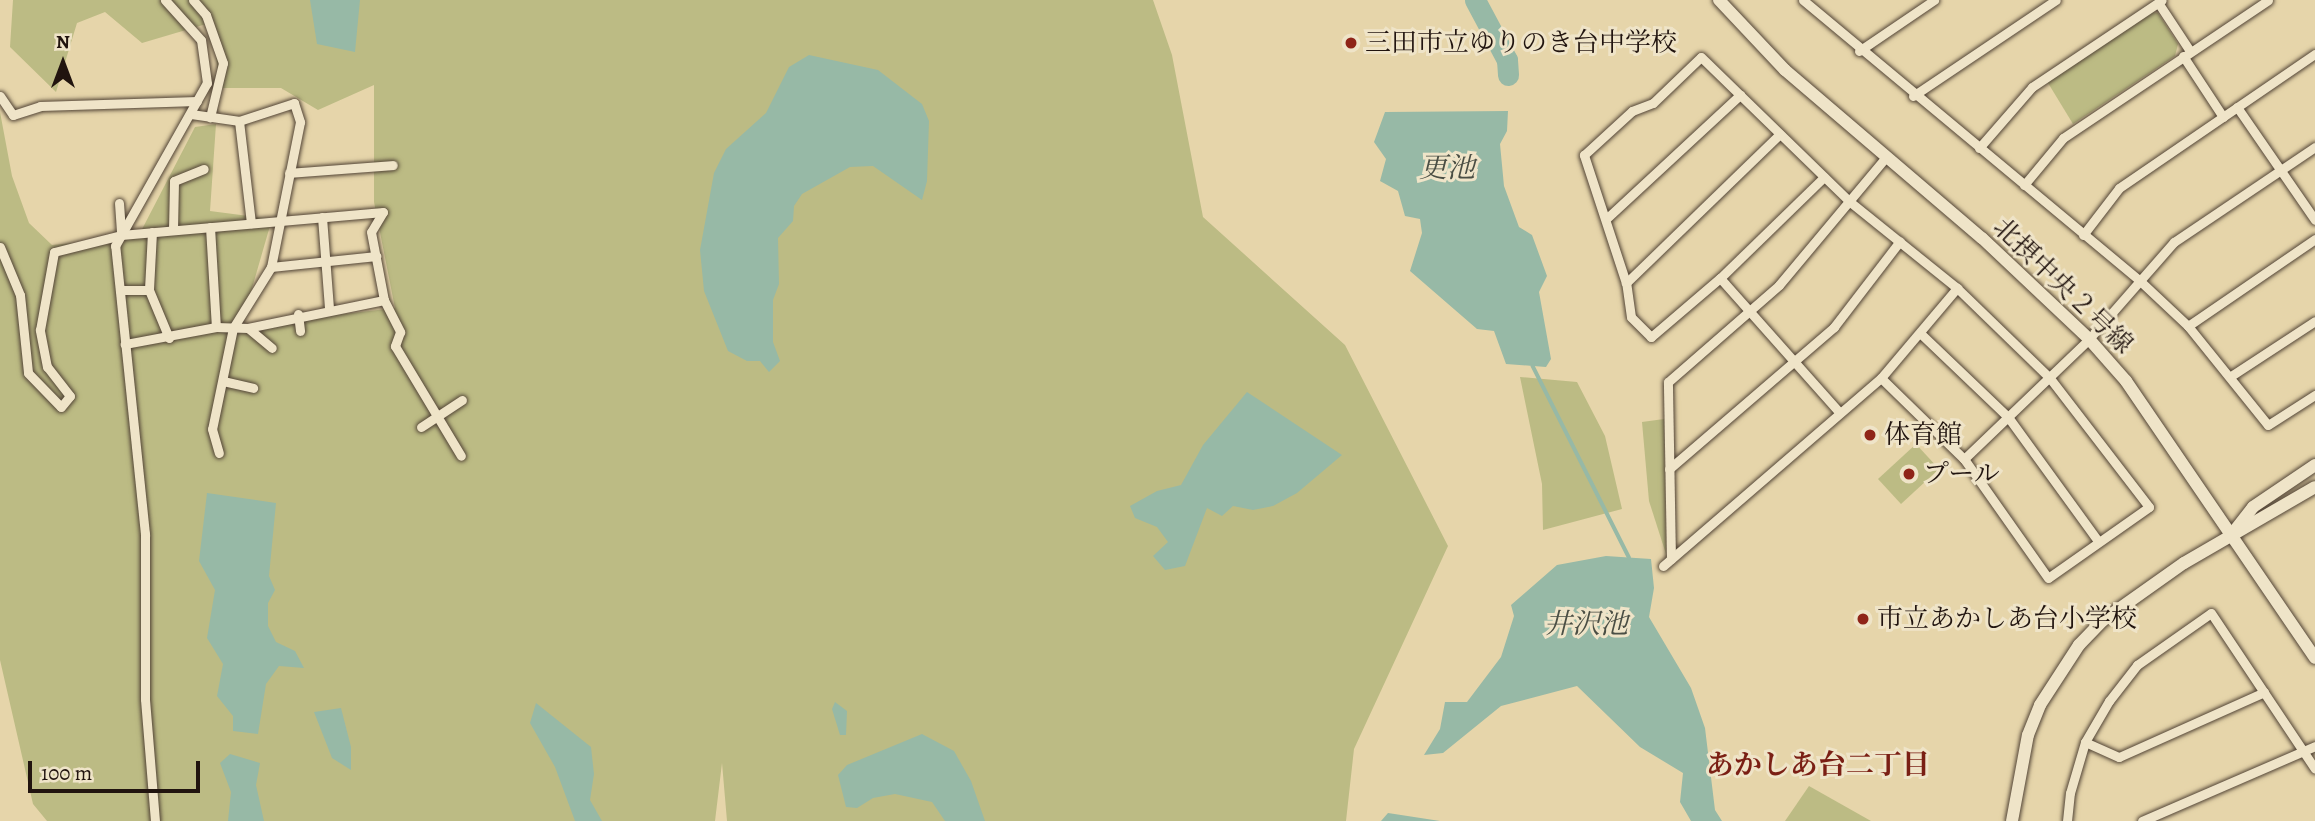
<!DOCTYPE html>
<meta charset="utf-8">
<style>
body{margin:0}
#map{position:relative;width:2315px;height:821px;overflow:hidden;background:#e6d5aa;font-family:Alegreya,"Noto Serif JP",serif}
div>[style]{position:absolute}
.green>*{inset:0;background:#bcbb84}
.water>*{inset:0;background:#97b9a6}
.stream>*{height:3.5px;margin:-1.75px;padding:0 1.75px;transform-origin:1.75px;border-radius:1.75px;background:#97b9a6}
.river>*{height:21px;margin:-10.5px;padding:0 10.5px;transform-origin:10.5px;border-radius:10.5px;background:#97b9a6}
.roads{filter:drop-shadow(0 0 2px #524436) drop-shadow(0 0 2px #524436)}
.minor>*{height:9px;margin:-4.5px;padding:0 4.5px;transform-origin:4.5px;border-radius:4.5px;background:#efe4c8}
.tertiary>*{height:12px;margin:-6px;padding:0 6px;transform-origin:6px;border-radius:6px;background:#efe4c8}
.dots>*{width:19px;height:19px;translate:-50% -50%;box-sizing:border-box;border:4px solid #efe4c8;border-radius:50%}
span{translate:-50% -50%;white-space:nowrap;text-align:center;line-height:1.15;-webkit-text-stroke:6px #efe4c8;paint-order:stroke}
.poi-label{font-size:26px;color:#21140f}
.left{translate:0 -50%;text-align:left}
.street-label{font-size:26px;color:#21140f}
.water-label{font-size:28px;color:#4a4e44;font-style:italic}
.neighbourhood-label{font-size:28px;color:#7a1f14;font-weight:700}
.north{position:absolute;left:28px;top:28px;width:70px;height:70px;-webkit-text-stroke:5px #efe4c8;paint-order:stroke;rotate:0deg;font-size:19px;font-weight:700;line-height:28px;text-align:center;color:#21140f}
.north::after{content:'';display:block;margin:auto;width:24px;height:32px;background:#21140f;clip-path:polygon(50% 0,100% 100%,50% 72%,0 100%)}
.scale{position:absolute;left:28px;top:761px;width:172px;height:32px;box-sizing:border-box;border:4px solid #21140f;border-top:0;padding-left:9px;font-size:21px;line-height:24px;white-space:nowrap;color:#21140f;-webkit-text-stroke:5px #efe4c8;paint-order:stroke}
</style>
<div id="map">
<div class="green">
<div style="clip-path:polygon(13px 0,1153px 0,1172px 55px,1203px 217px,1345px 345px,1448px 546px,1354px 749px,1346px 821px,727px 821px,722px 763px,715px 821px,47px 821px,33px 804px,0 660px,0 112px,12px 176px,29px 223px,52px 245px,138px 237px,195px 127px,216px 124px,210px 211px,272px 219px,241px 326px,395px 308px,374px 202px,374px 85px,318px 110px,281px 88px,219px 88px,213px 22px,142px 43px,105px 12px,77px 23px,56px 92px,10px 47px)"></div>
<div style="clip-path:polygon(2147px 11px,2158px 13px,2178px 44px,2175px 56px,2073px 124px,2045px 78px)"></div>
<div style="clip-path:polygon(1520px 377px,1577px 382px,1605px 436px,1622px 509px,1543px 530px,1542px 484px)"></div>
<div style="clip-path:polygon(1664px 419px,1666px 554px,1649px 501px,1642px 422px)"></div>
<div style="clip-path:polygon(1916px 444px,1939px 469px,1901px 504px,1878px 479px)"></div>
<div style="clip-path:polygon(1809px 786px,1871px 821px,1785px 821px)"></div>
</div>
<div class="water">
<div style="clip-path:polygon(310px 0,360px 0,355px 52px,317px 44px)"></div>
<div style="clip-path:polygon(809px 55px,878px 70px,922px 104px,929px 121px,927px 181px,922px 200px,873px 166px,850px 167px,802px 194px,794px 206px,793px 221px,778px 238px,779px 284px,773px 300px,773px 342px,780px 361px,769px 372px,760px 361px,747px 361px,728px 351px,704px 291px,700px 250px,714px 173px,726px 149px,766px 113px,789px 67px)"></div>
<div style="clip-path:polygon(1508px 111px,1507px 131px,1500px 144px,1504px 186px,1519px 227px,1532px 235px,1547px 276px,1539px 292px,1551px 359px,1546px 367px,1506px 364px,1494px 331px,1477px 329px,1410px 271px,1422px 233px,1420px 219px,1405px 216px,1398px 191px,1380px 181px,1386px 159px,1374px 142px,1385px 112px)"></div>
<div style="clip-path:polygon(1247px 392px,1342px 455px,1297px 493px,1273px 506px,1253px 510px,1233px 506px,1222px 516px,1207px 508px,1185px 566px,1165px 570px,1153px 556px,1168px 542px,1157px 527px,1135px 518px,1130px 506px,1157px 491px,1181px 485px,1203px 445px)"></div>
<div style="clip-path:polygon(207px 493px,276px 503px,269px 576px,275px 590px,268px 603px,268px 626px,276px 642px,295px 651px,304px 668px,279px 666px,266px 684px,258px 734px,233px 731px,233px 716px,217px 696px,223px 664px,207px 638px,215px 590px,199px 561px)"></div>
<div style="clip-path:polygon(1606px 556px,1651px 559px,1654px 588px,1649px 617px,1691px 688px,1705px 728px,1715px 810px,1722px 821px,1691px 821px,1680px 802px,1683px 773px,1640px 747px,1577px 686px,1501px 706px,1443px 753px,1424px 755px,1440px 729px,1445px 702px,1467px 702px,1501px 657px,1514px 616px,1511px 605px,1557px 565px)"></div>
<div style="clip-path:polygon(835px 702px,847px 711px,846px 735px,840px 735px,832px 709px)"></div>
<div style="clip-path:polygon(536px 703px,591px 747px,594px 774px,590px 800px,602px 821px,575px 821px,555px 767px,530px 723px)"></div>
<div style="clip-path:polygon(341px 708px,351px 747px,351px 770px,332px 758px,314px 712px)"></div>
<div style="clip-path:polygon(922px 734px,954px 751px,971px 781px,985px 821px,945px 821px,932px 802px,895px 794px,873px 798px,857px 808px,846px 807px,838px 775px,847px 765px)"></div>
<div style="clip-path:polygon(230px 754px,260px 763px,256px 785px,264px 821px,228px 821px,231px 792px,220px 763px)"></div>
<div style="clip-path:polygon(1388px 813px,1440px 821px,1381px 821px)"></div>
</div>
<div class="stream">
<div style="left:1533px;top:366px;width:214px;rotate:63.3deg"></div>
</div>
<div class="river">
<div style="left:1475px;top:0;width:68px;rotate:61.9deg"></div>
<div style="left:1507px;top:60px;width:15px;rotate:86deg"></div>
</div>
<div class="roads">
<div class="minor">
<div style="left:193px;top:0;width:20px;rotate:49deg"></div>
<div style="left:206px;top:15px;width:51px;rotate:70.5deg"></div>
<div style="left:223px;top:63px;width:56px;rotate:103.5deg"></div>
<div style="left:1803px;top:0;width:436px;rotate:39.8deg"></div>
<div style="left:2138px;top:279px;width:69px;rotate:43.2deg"></div>
<div style="left:2188px;top:326px;width:127px;rotate:51.1deg"></div>
<div style="left:2268px;top:425px;width:56px;rotate:-32.6deg"></div>
<div style="left:2159px;top:4px;width:56px;rotate:56.6deg"></div>
<div style="left:1859px;top:51px;width:91px;rotate:-34.2deg"></div>
<div style="left:2183px;top:56px;width:73px;rotate:56.7deg"></div>
<div style="left:0;top:96px;width:23px;rotate:56deg"></div>
<div style="left:13px;top:115px;width:28px;rotate:-18deg"></div>
<div style="left:40px;top:106px;width:157px;rotate:-1.8deg"></div>
<div style="left:1913px;top:96px;width:172px;rotate:-33.9deg"></div>
<div style="left:2237px;top:107px;width:137px;rotate:55.4deg"></div>
<div style="left:191px;top:114px;width:49px;rotate:8.3deg"></div>
<div style="left:239px;top:121px;width:58px;rotate:-18.1deg"></div>
<div style="left:294px;top:103px;width:20px;rotate:72deg"></div>
<div style="left:300px;top:122px;width:148px;rotate:101.3deg"></div>
<div style="left:271px;top:267px;width:72px;rotate:121.9deg"></div>
<div style="left:233px;top:328px;width:103px;rotate:101.7deg"></div>
<div style="left:212px;top:429px;width:25px;rotate:74deg"></div>
<div style="left:239px;top:121px;width:103px;rotate:83.3deg"></div>
<div style="left:1979px;top:148px;width:81px;rotate:-49deg"></div>
<div style="left:2032px;top:87px;width:156px;rotate:-33.8deg"></div>
<div style="left:289px;top:173px;width:104px;rotate:-4.4deg"></div>
<div style="left:1824px;top:177px;width:145px;rotate:135.8deg"></div>
<div style="left:1720px;top:278px;width:91px;rotate:139.5deg"></div>
<div style="left:1651px;top:337px;width:28px;rotate:-135deg"></div>
<div style="left:1631px;top:317px;width:34px;rotate:-98deg"></div>
<div style="left:1626px;top:283px;width:135px;rotate:-108.2deg"></div>
<div style="left:1584px;top:155px;width:65px;rotate:-42.5deg"></div>
<div style="left:1632px;top:111px;width:22px;rotate:-21deg"></div>
<div style="left:1653px;top:103px;width:66px;rotate:-43.8deg"></div>
<div style="left:1701px;top:57px;width:206px;rotate:44.2deg"></div>
<div style="left:1849px;top:201px;width:139px;rotate:38.9deg"></div>
<div style="left:1957px;top:288px;width:128px;rotate:44.1deg"></div>
<div style="left:2049px;top:377px;width:164px;rotate:52.4deg"></div>
<div style="left:2149px;top:507px;width:123px;rotate:144.9deg"></div>
<div style="left:2048px;top:578px;width:146px;rotate:-125.2deg"></div>
<div style="left:1964px;top:459px;width:116px;rotate:-135.7deg"></div>
<div style="left:2024px;top:185px;width:61px;rotate:-50.3deg"></div>
<div style="left:2063px;top:138px;width:247px;rotate:-33.9deg"></div>
<div style="left:119px;top:203px;width:32px;rotate:86deg"></div>
<div style="left:322px;top:217px;width:91px;rotate:85.6deg"></div>
<div style="left:1606px;top:219px;width:183px;rotate:-42.8deg"></div>
<div style="left:210px;top:227px;width:100px;rotate:86.6deg"></div>
<div style="left:173px;top:230px;width:49px;rotate:-88.8deg"></div>
<div style="left:174px;top:181px;width:32px;rotate:-22deg"></div>
<div style="left:152px;top:232px;width:58px;rotate:93deg"></div>
<div style="left:149px;top:290px;width:52px;rotate:67.4deg"></div>
<div style="left:2083px;top:235px;width:59px;rotate:-52.5deg"></div>
<div style="left:2119px;top:188px;width:237px;rotate:-34.4deg"></div>
<div style="left:0;top:247px;width:52px;rotate:67.4deg"></div>
<div style="left:20px;top:295px;width:78px;rotate:84.1deg"></div>
<div style="left:28px;top:373px;width:47px;rotate:45.9deg"></div>
<div style="left:61px;top:407px;width:14px;rotate:-51deg"></div>
<div style="left:70px;top:396px;width:37px;rotate:-128deg"></div>
<div style="left:47px;top:367px;width:38px;rotate:-101deg"></div>
<div style="left:40px;top:330px;width:79px;rotate:-79.8deg"></div>
<div style="left:54px;top:252px;width:69px;rotate:-14.2deg"></div>
<div style="left:121px;top:235px;width:263px;rotate:-5deg"></div>
<div style="left:383px;top:212px;width:23px;rotate:121deg"></div>
<div style="left:371px;top:232px;width:69px;rotate:79.2deg"></div>
<div style="left:384px;top:300px;width:139px;rotate:168.4deg"></div>
<div style="left:248px;top:328px;width:32px;rotate:-178deg"></div>
<div style="left:216px;top:327px;width:93px;rotate:169.4deg"></div>
<div style="left:271px;top:267px;width:106px;rotate:-6deg"></div>
<div style="left:1720px;top:278px;width:179px;rotate:48.4deg"></div>
<div style="left:1626px;top:283px;width:214px;rotate:-44.1deg"></div>
<div style="left:121px;top:290px;width:28px"></div>
<div style="left:384px;top:300px;width:36px;rotate:63deg"></div>
<div style="left:400px;top:332px;width:15px;rotate:110deg"></div>
<div style="left:395px;top:346px;width:128px;rotate:59deg"></div>
<div style="left:298px;top:314px;width:17px;rotate:83deg"></div>
<div style="left:2188px;top:326px;width:154px;rotate:-34.4deg"></div>
<div style="left:248px;top:328px;width:31px;rotate:40deg"></div>
<div style="left:1920px;top:333px;width:122px;rotate:43.7deg"></div>
<div style="left:2008px;top:417px;width:153px;rotate:54deg"></div>
<div style="left:2231px;top:376px;width:100px;rotate:-33.2deg"></div>
<div style="left:223px;top:381px;width:31px;rotate:13deg"></div>
<div style="left:421px;top:427px;width:49px;rotate:-33.4deg"></div>
<div style="left:1964px;top:459px;width:173px;rotate:-43.8deg"></div>
<div style="left:2089px;top:339px;width:129px;rotate:-48.8deg"></div>
<div style="left:2174px;top:242px;width:170px;rotate:-34deg"></div>
<div style="left:1669px;top:469px;width:218px;rotate:-40.7deg"></div>
<div style="left:1834px;top:327px;width:108px;rotate:-52.5deg"></div>
<div style="left:1671px;top:559px;width:177px;rotate:-91deg"></div>
<div style="left:1668px;top:382px;width:147px;rotate:-41.1deg"></div>
<div style="left:1779px;top:285px;width:167px;rotate:-50.1deg"></div>
<div style="left:1663px;top:566px;width:288px;rotate:-40.8deg"></div>
<div style="left:1881px;top:378px;width:118px;rotate:-49.8deg"></div>
<div style="left:2085px;top:742px;width:37px;rotate:24deg"></div>
<div style="left:2119px;top:757px;width:159px;rotate:-24.1deg"></div>
<div style="left:155px;top:821px;width:122px;rotate:-94.7deg"></div>
<div style="left:145px;top:699px;width:165px;rotate:-90deg"></div>
<div style="left:145px;top:534px;width:290px;rotate:-95.9deg"></div>
<div style="left:115px;top:246px;width:187px;rotate:-60.6deg"></div>
<div style="left:207px;top:83px;width:43px;rotate:-97.9deg"></div>
<div style="left:201px;top:40px;width:54px;rotate:-132deg"></div>
<div style="left:2067px;top:821px;width:28px;rotate:-84deg"></div>
<div style="left:2070px;top:793px;width:53px;rotate:-73.6deg"></div>
<div style="left:2085px;top:742px;width:48px;rotate:-59.7deg"></div>
<div style="left:2109px;top:701px;width:46px;rotate:-52.1deg"></div>
<div style="left:2137px;top:665px;width:90px;rotate:-35.1deg"></div>
<div style="left:2211px;top:613px;width:187px;rotate:56.3deg"></div>
<div style="left:2142px;top:821px;width:189px;rotate:-23.4deg"></div>
</div>
<div class="tertiary">
<div style="left:1719px;top:0;width:96px;rotate:46.7deg"></div>
<div style="left:1785px;top:70px;width:259px;rotate:40.5deg"></div>
<div style="left:1982px;top:238px;width:147px;rotate:43.3deg"></div>
<div style="left:2089px;top:339px;width:56px;rotate:48.6deg"></div>
<div style="left:2126px;top:381px;width:335px;rotate:55.7deg"></div>
<div style="left:2232px;top:534px;width:34px;rotate:-52deg"></div>
<div style="left:2253px;top:507px;width:75px;rotate:-34.1deg"></div>
<div style="left:2012px;top:821px;width:87px;rotate:-79.5deg"></div>
<div style="left:2028px;top:735px;width:32px;rotate:-68deg"></div>
<div style="left:2040px;top:705px;width:72px;rotate:-57deg"></div>
<div style="left:2079px;top:645px;width:33px;rotate:-46deg"></div>
<div style="left:2102px;top:621px;width:100px;rotate:-35.3deg"></div>
<div style="left:2184px;top:563px;width:151px;rotate:-30.1deg"></div>
</div>
</div>
<div class="dots">
<div style="left:1351px;top:43px;background:#8f2418"></div>
<div style="left:1870px;top:435px;background:#8f2418"></div>
<div style="left:1909px;top:474px;background:#8f2418"></div>
<div style="left:1863px;top:619px;background:#8f2418"></div>
</div>
<div class="poi-label">
<span class="left" style="left:1365px;top:43px">三田市立ゆりのき台中学校</span>
<span class="left" style="left:1884px;top:435px">体育館</span>
<span class="left" style="left:1923px;top:474px">プール</span>
<span class="left" style="left:1877px;top:619px">市立あかしあ台小学校</span>
</div>
<div class="street-label">
<span style="left:2063px;top:286px;rotate:44deg">北摂中央２号線</span>
</div>
<div class="water-label">
<span style="left:1447px;top:168px">更池</span>
<span style="left:1586px;top:624px">井沢池</span>
</div>
<div class="neighbourhood-label">
<span style="left:1818px;top:765px">あかしあ台二丁目</span>
</div>
<div class="north">N</div>
<div class="scale">100 m</div>
</div>
